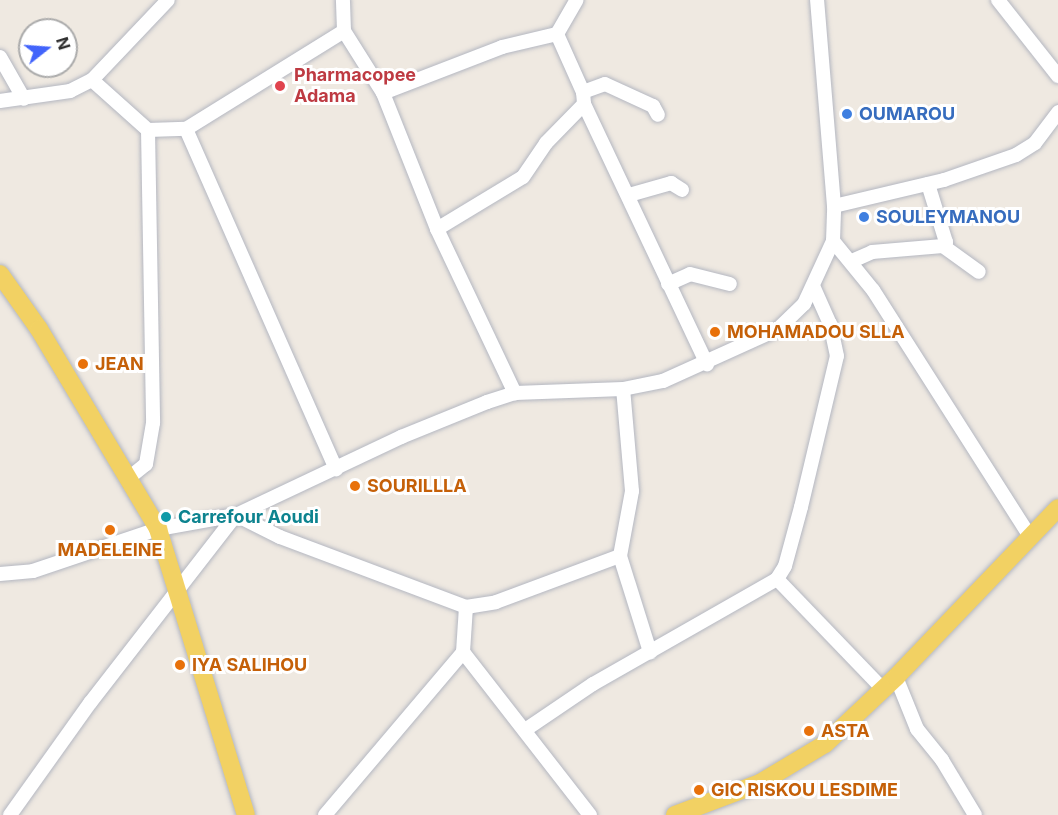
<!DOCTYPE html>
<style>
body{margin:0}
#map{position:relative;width:1058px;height:815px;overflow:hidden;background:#efe9e1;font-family:Inter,sans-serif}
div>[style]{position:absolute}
.roads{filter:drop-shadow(0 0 2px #b4b7c1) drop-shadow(0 0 2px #b4b7c1)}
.minor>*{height:14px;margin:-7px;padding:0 7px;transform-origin:7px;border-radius:7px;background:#fff}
.major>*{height:18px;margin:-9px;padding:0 9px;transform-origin:9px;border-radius:9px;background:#f2d163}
.dots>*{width:16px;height:16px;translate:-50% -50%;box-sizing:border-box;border:3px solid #fff;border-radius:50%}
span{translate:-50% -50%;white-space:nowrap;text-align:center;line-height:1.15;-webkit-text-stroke:6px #fff;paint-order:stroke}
.health-label{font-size:18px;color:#be3a42;font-weight:700}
.left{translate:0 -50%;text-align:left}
.shop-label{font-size:18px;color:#366cbe;font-weight:700}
.food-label{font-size:18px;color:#c56008;font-weight:700}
.culture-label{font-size:18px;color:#0d838f;font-weight:700}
.north{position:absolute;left:18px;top:18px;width:60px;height:60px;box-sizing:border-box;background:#fff;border:2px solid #ababab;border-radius:50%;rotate:73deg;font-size:16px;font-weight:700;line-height:24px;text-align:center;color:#2e2e2e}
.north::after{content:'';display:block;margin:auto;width:21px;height:27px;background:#4264fb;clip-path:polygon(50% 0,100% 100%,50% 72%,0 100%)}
</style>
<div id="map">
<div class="roads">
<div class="minor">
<div style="left:998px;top:0;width:97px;rotate:51.7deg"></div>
<div style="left:344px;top:31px;width:73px;rotate:57.8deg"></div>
<div style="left:383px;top:93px;width:146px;rotate:68.3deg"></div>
<div style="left:437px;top:229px;width:182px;rotate:64.6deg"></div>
<div style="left:557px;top:34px;width:64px;rotate:65.9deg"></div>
<div style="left:583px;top:92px;width:12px;rotate:85deg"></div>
<div style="left:584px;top:104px;width:288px;rotate:64.7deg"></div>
<div style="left:0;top:57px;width:48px;rotate:60.3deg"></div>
<div style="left:92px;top:80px;width:110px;rotate:-46.5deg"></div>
<div style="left:583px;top:92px;width:23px;rotate:-20deg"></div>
<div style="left:605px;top:84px;width:53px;rotate:24.6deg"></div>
<div style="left:653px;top:106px;width:10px;rotate:61deg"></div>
<div style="left:383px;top:93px;width:128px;rotate:-21.1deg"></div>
<div style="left:502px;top:47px;width:57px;rotate:-13.3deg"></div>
<div style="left:557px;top:34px;width:39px;rotate:-60deg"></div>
<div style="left:0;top:101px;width:71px;rotate:-8.1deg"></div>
<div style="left:70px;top:91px;width:25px;rotate:-27deg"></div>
<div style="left:92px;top:80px;width:75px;rotate:41.8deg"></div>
<div style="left:148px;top:130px;width:293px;rotate:89deg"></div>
<div style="left:153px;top:423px;width:42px;rotate:99.7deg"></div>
<div style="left:146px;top:464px;width:22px;rotate:141deg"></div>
<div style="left:186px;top:129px;width:372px;rotate:66.2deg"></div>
<div style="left:148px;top:130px;width:38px;rotate:-2deg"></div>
<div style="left:186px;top:129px;width:186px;rotate:-31.8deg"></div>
<div style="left:344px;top:31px;width:31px;rotate:-92deg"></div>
<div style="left:928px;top:184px;width:61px;rotate:72.8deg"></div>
<div style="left:946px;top:242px;width:5px;rotate:127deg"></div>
<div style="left:629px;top:195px;width:44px;rotate:-15.9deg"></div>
<div style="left:671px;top:183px;width:13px;rotate:32deg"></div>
<div style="left:834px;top:206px;width:113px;rotate:-13.3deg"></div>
<div style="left:944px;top:180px;width:76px;rotate:-19.1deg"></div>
<div style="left:1016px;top:155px;width:22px;rotate:-32deg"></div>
<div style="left:1035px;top:143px;width:39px;rotate:-53deg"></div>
<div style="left:437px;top:229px;width:100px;rotate:-31.2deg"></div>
<div style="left:523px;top:177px;width:41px;rotate:-55.9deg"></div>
<div style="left:546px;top:143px;width:54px;rotate:-45.7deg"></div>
<div style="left:833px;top:241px;width:63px;rotate:50.8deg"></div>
<div style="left:873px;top:290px;width:294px;rotate:57.5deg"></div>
<div style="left:852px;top:261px;width:22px;rotate:-24deg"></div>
<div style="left:872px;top:252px;width:71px;rotate:-4.8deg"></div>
<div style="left:943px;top:246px;width:44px;rotate:35.8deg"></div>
<div style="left:668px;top:284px;width:24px;rotate:-24deg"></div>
<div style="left:690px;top:274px;width:41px;rotate:14deg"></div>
<div style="left:620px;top:556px;width:101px;rotate:72.6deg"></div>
<div style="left:0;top:574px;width:33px;rotate:-5deg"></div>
<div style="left:33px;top:571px;width:132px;rotate:-18.6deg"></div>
<div style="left:158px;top:529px;width:79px;rotate:-10.2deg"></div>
<div style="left:236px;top:515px;width:183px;rotate:-25.3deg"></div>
<div style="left:401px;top:437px;width:93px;rotate:-22.1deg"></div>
<div style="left:487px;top:402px;width:29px;rotate:-18deg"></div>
<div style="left:515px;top:393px;width:108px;rotate:-2.1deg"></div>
<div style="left:623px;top:389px;width:41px;rotate:-11.3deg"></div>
<div style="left:663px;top:381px;width:126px;rotate:-24.3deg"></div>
<div style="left:778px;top:329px;width:36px;rotate:-44deg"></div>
<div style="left:804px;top:304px;width:69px;rotate:-65.3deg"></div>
<div style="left:833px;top:241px;width:35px;rotate:-88deg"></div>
<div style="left:834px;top:206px;width:207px;rotate:-94.7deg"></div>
<div style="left:777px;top:579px;width:153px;rotate:46.1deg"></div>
<div style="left:463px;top:652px;width:207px;rotate:52.1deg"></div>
<div style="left:896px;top:677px;width:56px;rotate:68deg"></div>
<div style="left:917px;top:729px;width:40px;rotate:51deg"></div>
<div style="left:942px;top:760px;width:64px;rotate:59deg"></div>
<div style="left:525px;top:730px;width:82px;rotate:-34.1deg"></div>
<div style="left:593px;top:684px;width:212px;rotate:-29.7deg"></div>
<div style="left:777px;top:579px;width:15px;rotate:-58deg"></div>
<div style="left:785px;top:566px;width:61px;rotate:-74.8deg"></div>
<div style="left:801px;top:507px;width:155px;rotate:-76.6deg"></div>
<div style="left:837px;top:356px;width:33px;rotate:-102deg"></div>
<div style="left:830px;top:324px;width:39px;rotate:-114deg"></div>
<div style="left:10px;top:815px;width:138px;rotate:-54.5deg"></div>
<div style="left:90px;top:703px;width:238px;rotate:-52.2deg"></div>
<div style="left:236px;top:515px;width:49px;rotate:26.6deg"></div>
<div style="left:280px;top:537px;width:199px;rotate:20.6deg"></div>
<div style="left:466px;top:607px;width:30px;rotate:-9deg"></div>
<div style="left:496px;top:602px;width:132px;rotate:-20.4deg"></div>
<div style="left:620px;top:556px;width:66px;rotate:-79.5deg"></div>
<div style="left:632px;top:491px;width:102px;rotate:-95deg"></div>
<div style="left:325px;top:815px;width:214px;rotate:-49.7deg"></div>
<div style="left:463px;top:652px;width:45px;rotate:-86.2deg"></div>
</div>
<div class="major">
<div style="left:0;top:274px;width:67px;rotate:54.7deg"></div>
<div style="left:39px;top:329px;width:233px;rotate:59.2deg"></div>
<div style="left:158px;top:529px;width:299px;rotate:72.9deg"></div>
<div style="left:675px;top:815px;width:91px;rotate:-20.6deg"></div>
<div style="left:760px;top:783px;width:76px;rotate:-31deg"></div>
<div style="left:825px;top:744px;width:98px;rotate:-43.3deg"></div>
<div style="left:896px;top:677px;width:234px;rotate:-46.2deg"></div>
</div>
</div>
<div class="dots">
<div style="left:280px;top:86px;background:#e0444e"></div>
<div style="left:847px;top:114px;background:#3f7fe0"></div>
<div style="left:864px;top:217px;background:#3f7fe0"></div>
<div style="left:715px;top:332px;background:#e8710a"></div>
<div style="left:83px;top:364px;background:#e8710a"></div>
<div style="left:355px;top:486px;background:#e8710a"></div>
<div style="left:166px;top:517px;background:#0f9aa8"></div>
<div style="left:110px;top:530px;background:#e8710a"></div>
<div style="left:180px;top:665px;background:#e8710a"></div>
<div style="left:809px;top:731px;background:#e8710a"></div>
<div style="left:699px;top:790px;background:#e8710a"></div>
</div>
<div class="health-label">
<span class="left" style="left:294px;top:86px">Pharmacopee<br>Adama</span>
</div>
<div class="shop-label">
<span class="left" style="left:859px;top:114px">OUMAROU</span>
<span class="left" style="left:876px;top:217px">SOULEYMANOU</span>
</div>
<div class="food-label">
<span class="left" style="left:727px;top:332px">MOHAMADOU SLLA</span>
<span class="left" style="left:95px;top:364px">JEAN</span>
<span class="left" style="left:367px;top:486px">SOURILLLA</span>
<span style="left:110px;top:550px">MADELEINE</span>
<span class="left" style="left:192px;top:665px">IYA SALIHOU</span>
<span class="left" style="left:821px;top:731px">ASTA</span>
<span class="left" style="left:711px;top:790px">GIC RISKOU LESDIME</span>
</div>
<div class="culture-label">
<span class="left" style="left:178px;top:517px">Carrefour Aoudi</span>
</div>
<div class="north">N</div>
</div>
